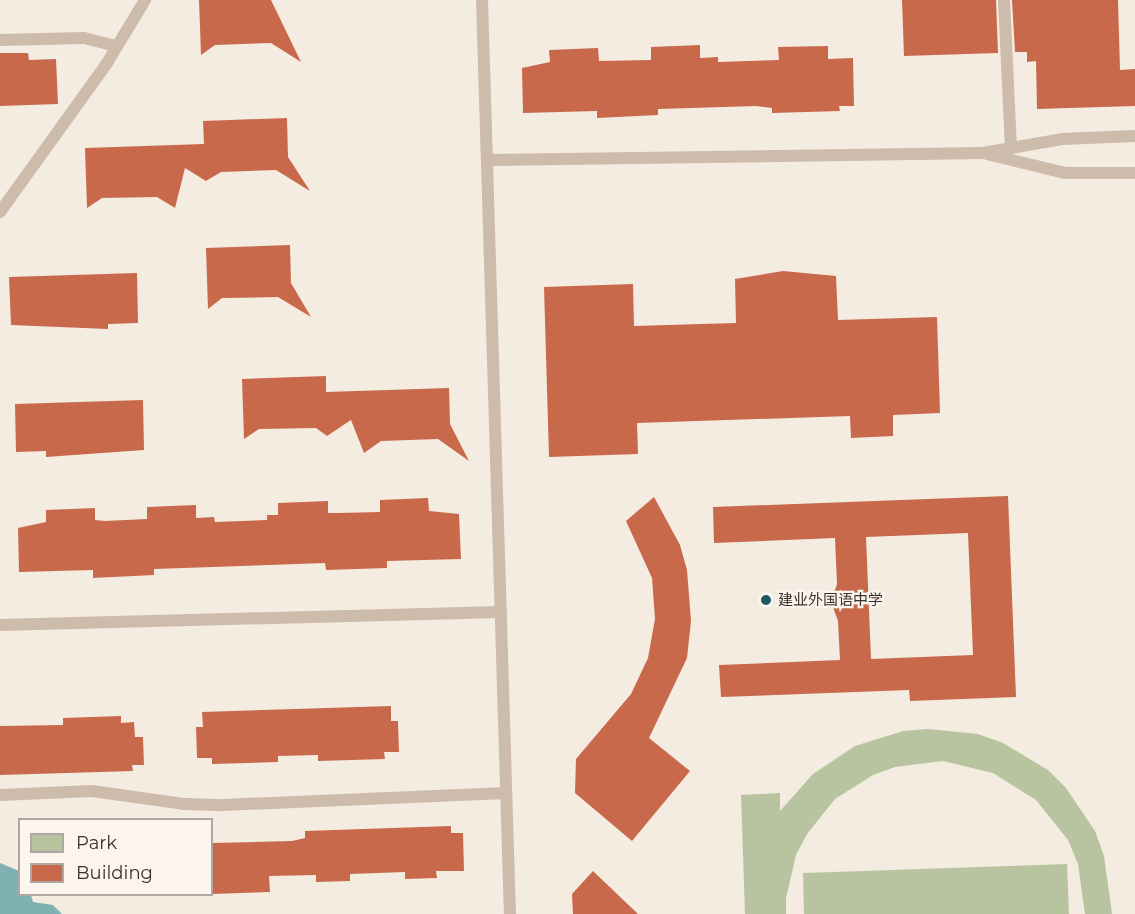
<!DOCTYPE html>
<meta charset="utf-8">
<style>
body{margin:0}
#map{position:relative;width:1135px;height:914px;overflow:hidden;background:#f4ebe1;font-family:Montserrat,"Noto Sans SC",sans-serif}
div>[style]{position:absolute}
.green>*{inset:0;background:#b8c4a0}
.water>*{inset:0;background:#7fb0b2}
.building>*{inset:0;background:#c8694b}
.service>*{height:12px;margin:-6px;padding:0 6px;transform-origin:6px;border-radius:6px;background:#cdbbac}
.dots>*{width:16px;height:16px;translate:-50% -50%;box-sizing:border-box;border:3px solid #fbf5ee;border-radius:50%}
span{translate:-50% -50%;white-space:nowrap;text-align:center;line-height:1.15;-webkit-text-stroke:4.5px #fbf5ee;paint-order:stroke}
.poi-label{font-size:15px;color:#3b302b}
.left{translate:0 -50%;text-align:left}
.legend{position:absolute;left:18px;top:818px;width:195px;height:78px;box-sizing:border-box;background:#fbf5ee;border:2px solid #aea6a0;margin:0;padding:8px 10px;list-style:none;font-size:18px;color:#3b302b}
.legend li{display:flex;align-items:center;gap:12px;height:30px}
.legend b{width:30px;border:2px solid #aea6a0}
</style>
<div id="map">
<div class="green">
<div style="clip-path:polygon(928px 729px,978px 734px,1003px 743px,1048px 770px,1066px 788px,1095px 831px,1104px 856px,1112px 914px,1085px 914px,1078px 864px,1068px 840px,1036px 800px,993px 773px,943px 761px,895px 767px,873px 775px,835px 799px,807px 834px,796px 855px,786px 898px,786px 914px,745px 914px,741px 795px,780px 793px,780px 811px,813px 774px,855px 746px,903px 731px)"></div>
<div style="clip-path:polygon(1067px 864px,1069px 914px,804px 914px,803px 873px)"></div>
</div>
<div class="water">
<div style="clip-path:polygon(0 863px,19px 871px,20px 894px,31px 895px,33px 902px,53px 905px,62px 914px,0 914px)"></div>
</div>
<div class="building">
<div style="clip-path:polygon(199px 0,271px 0,301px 62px,271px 43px,215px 45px,201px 55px)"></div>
<div style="clip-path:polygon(902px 0,996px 0,998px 53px,904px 56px)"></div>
<div style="clip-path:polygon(1012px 0,1118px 0,1120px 70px,1135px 69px,1135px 106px,1037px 109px,1036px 61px,1027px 62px,1027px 52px,1015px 52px)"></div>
<div style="clip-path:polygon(700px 45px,700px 58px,718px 57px,718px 62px,779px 60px,778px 47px,828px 46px,828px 59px,853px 58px,854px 106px,839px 106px,840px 111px,772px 113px,772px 108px,756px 106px,658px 109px,658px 115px,597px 118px,597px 111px,523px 113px,522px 68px,550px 62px,549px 50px,598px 48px,599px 61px,651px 60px,651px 47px)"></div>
<div style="clip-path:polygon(0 53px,28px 53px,29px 60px,56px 59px,58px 104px,0 106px)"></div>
<div style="clip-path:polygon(287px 118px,288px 157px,310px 191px,276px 170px,221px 172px,206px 181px,185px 168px,175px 208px,157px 197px,102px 198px,87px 208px,85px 148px,204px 144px,203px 121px)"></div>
<div style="clip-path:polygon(290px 245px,291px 283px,311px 317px,278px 297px,222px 298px,208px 309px,206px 248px)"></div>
<div style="clip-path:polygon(783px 271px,836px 276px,838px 320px,937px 317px,940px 413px,893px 415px,893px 436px,851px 438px,850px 416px,637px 423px,638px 454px,549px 457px,544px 287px,633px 284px,634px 326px,736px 323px,735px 279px)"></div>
<div style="clip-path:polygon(137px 273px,138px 323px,108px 324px,108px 329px,11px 325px,9px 277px)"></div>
<div style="clip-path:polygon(326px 376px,326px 392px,449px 388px,450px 424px,469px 461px,438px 439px,381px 441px,364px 453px,351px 420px,327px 436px,316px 428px,259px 429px,244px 439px,242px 379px)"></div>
<div style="clip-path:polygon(143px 400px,144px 450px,46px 457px,46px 451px,16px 452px,15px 404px)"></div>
<div style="clip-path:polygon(evenodd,1008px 496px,1016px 697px,910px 701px,909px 690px,721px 697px,719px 665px,840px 660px,838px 621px,831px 602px,837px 584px,835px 538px,714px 543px,713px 507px,1008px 496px,968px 533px,973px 655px,871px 659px,866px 537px,968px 533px)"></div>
<div style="clip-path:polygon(654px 497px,680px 545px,687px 570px,691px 621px,687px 658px,649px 738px,690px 771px,632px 841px,575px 793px,576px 759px,631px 694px,648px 658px,655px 619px,652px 578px,626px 521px)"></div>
<div style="clip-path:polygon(428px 498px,429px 511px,459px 514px,461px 559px,387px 561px,387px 568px,326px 570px,325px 563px,154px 569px,154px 575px,93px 578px,93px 570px,19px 572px,18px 528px,46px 522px,46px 510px,95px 508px,95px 520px,105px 521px,147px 519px,147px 507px,196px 505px,196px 518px,214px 517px,215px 522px,267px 520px,267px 515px,278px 515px,278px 503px,328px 501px,328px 513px,338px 513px,380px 512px,380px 500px)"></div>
<div style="clip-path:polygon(391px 706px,391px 721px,398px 721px,399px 752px,384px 752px,385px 759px,318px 761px,318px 755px,278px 756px,278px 762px,212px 764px,212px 758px,197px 758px,196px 727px,203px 727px,202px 712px)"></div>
<div style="clip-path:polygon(121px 716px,121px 723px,134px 722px,135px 737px,143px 737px,144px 765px,132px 765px,133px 771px,0 775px,0 726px,63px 725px,63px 718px)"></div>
<div style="clip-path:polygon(451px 826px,451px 833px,463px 833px,464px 871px,436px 871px,437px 878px,405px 879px,405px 872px,350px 874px,350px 881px,316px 882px,316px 875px,269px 876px,270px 892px,212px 894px,212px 843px,292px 841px,305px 838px,305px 831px)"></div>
<div style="clip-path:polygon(593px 871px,638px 914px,573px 914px,572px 894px)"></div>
</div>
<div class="service">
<div style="left:482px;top:0;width:914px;rotate:88.25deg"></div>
<div style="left:1004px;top:0;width:148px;rotate:87.3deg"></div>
<div style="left:0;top:40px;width:84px;rotate:-1.4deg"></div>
<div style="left:84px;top:38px;width:34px;rotate:14deg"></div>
<div style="left:987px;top:154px;width:80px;rotate:13.7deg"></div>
<div style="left:1065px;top:173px;width:70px"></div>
<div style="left:487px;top:160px;width:496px;rotate:-0.8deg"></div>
<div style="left:983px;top:153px;width:80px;rotate:-10deg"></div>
<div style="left:1062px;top:139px;width:73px;rotate:-2.4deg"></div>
<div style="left:0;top:212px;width:183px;rotate:-54.3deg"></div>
<div style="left:107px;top:63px;width:74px;rotate:-58.9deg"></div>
<div style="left:0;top:625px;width:501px;rotate:-1.49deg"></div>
<div style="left:0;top:795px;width:92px;rotate:-2.5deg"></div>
<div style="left:92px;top:791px;width:94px;rotate:8deg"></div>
<div style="left:185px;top:804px;width:37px;rotate:2deg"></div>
<div style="left:222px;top:805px;width:284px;rotate:-2.4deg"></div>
</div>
<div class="dots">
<div style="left:766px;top:600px;background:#1f5a5e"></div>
</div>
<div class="poi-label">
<span class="left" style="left:778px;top:600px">建业外国语中学</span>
</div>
<ul class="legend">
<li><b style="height:16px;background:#b8c4a0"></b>Park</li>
<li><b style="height:16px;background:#c8694b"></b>Building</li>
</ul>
</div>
